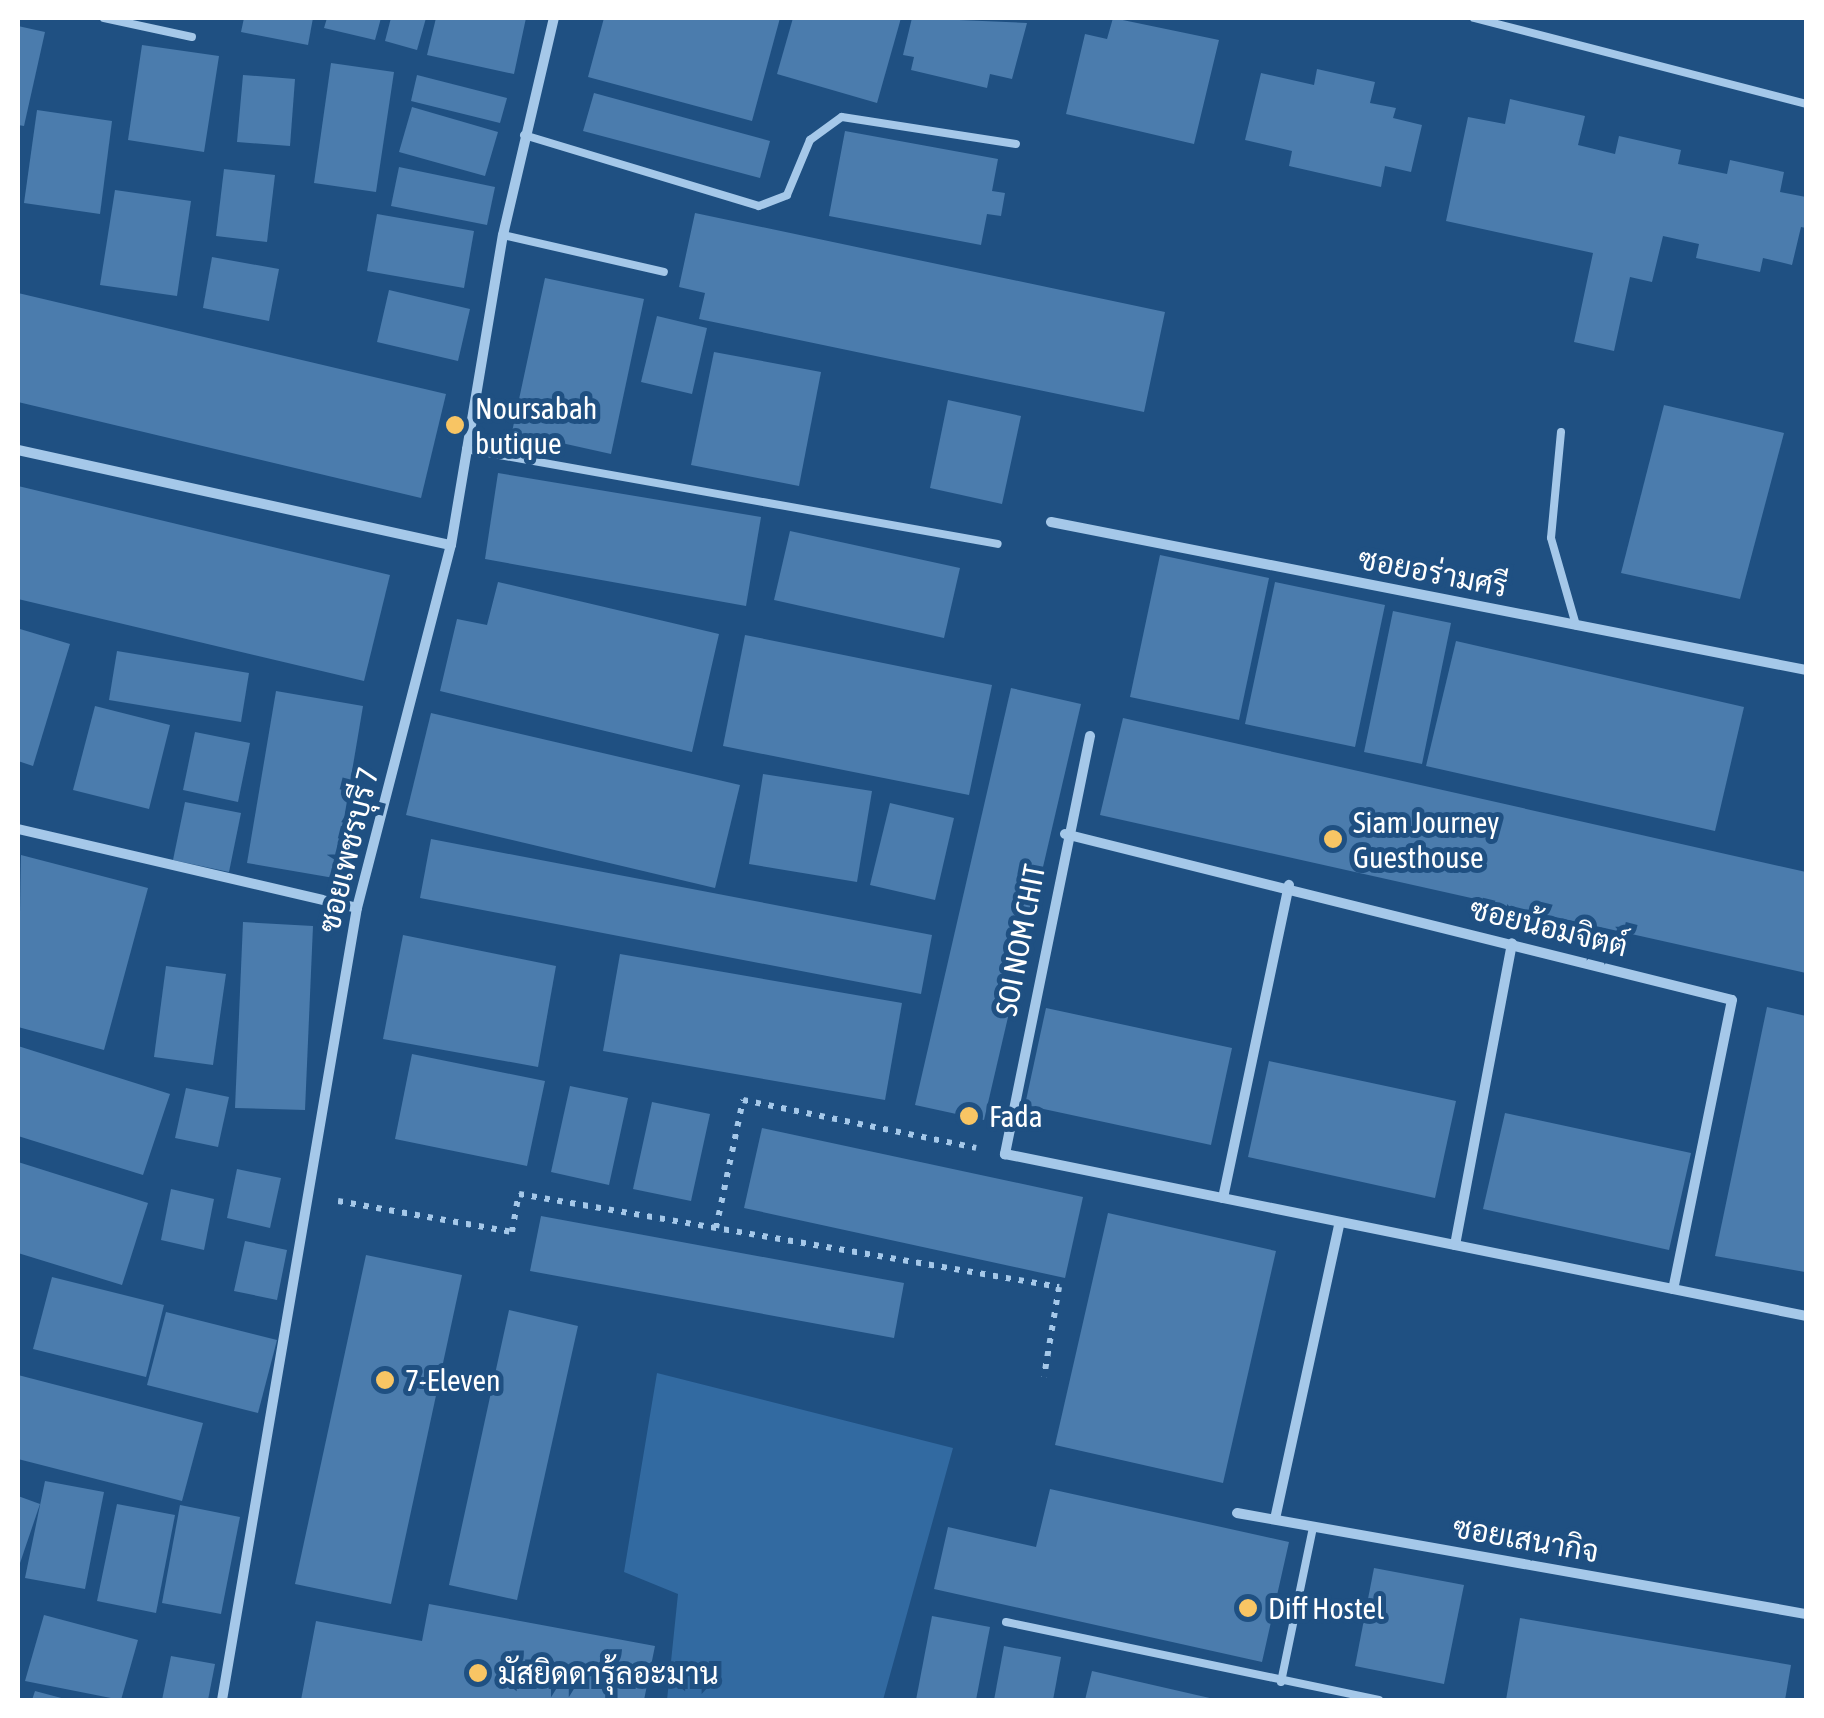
<!DOCTYPE html>
<meta charset="utf-8">
<style>
body{margin:0}
#map{position:relative;width:1824px;height:1718px;overflow:hidden;background:#1f5082;font-family:"Asap Condensed",Sarabun,sans-serif}
div>[style]{position:absolute}
.green>*{inset:0;background:#326aa1}
.building>*{inset:0;background:#4b7cad}
.path>*{height:6px;margin-top:-3px;transform-origin:0;background:repeating-linear-gradient(90deg,#a5c8e9 0 5px,transparent 0 13px)}
.lane>*{height:8px;margin:-4px;padding:0 4px;transform-origin:4px;border-radius:4px;background:#a5c8e9}
.street>*{height:10px;margin:-5px;padding:0 5px;transform-origin:5px;border-radius:5px;background:#a5c8e9}
.dots>*{width:28px;height:28px;translate:-50% -50%;box-sizing:border-box;border:5px solid #1f5082;border-radius:50%}
span{translate:-50% -50%;white-space:nowrap;text-align:center;line-height:1.15;-webkit-text-stroke:10px #1f5082;paint-order:stroke}
.poi-label{font-size:30px;color:#fff}
.left{translate:0 -50%;text-align:left}
.street-label{font-size:30px;color:#fff}
.frame{position:absolute;inset:0;border:20px solid #fff;pointer-events:none}
</style>
<div id="map">
<div class="green">
<div style="clip-path:polygon(657px 1373px,953px 1448px,883px 1700px,667px 1700px,678px 1594px,624px 1572px)"></div>
</div>
<div class="building">
<div style="clip-path:polygon(244px 18px,313px 18px,308px 45px,241px 32px)"></div>
<div style="clip-path:polygon(327px 18px,381px 18px,375px 40px,324px 28px)"></div>
<div style="clip-path:polygon(391px 18px,426px 18px,417px 50px,385px 41px)"></div>
<div style="clip-path:polygon(436px 18px,526px 18px,514px 74px,427px 55px)"></div>
<div style="clip-path:polygon(604px 18px,780px 18px,752px 121px,588px 77px)"></div>
<div style="clip-path:polygon(793px 18px,901px 18px,877px 103px,777px 74px)"></div>
<div style="clip-path:polygon(912px 18px,1027px 23px,1012px 79px,990px 74px,987px 88px,911px 70px,914px 57px,903px 55px)"></div>
<div style="clip-path:polygon(1113px 18px,1219px 40px,1194px 144px,1066px 114px,1085px 34px,1107px 39px)"></div>
<div style="clip-path:polygon(18px 26px,45px 32px,24px 126px,18px 125px)"></div>
<div style="clip-path:polygon(142px 45px,219px 56px,204px 152px,128px 140px)"></div>
<div style="clip-path:polygon(331px 63px,394px 72px,376px 192px,314px 183px)"></div>
<div style="clip-path:polygon(1317px 69px,1375px 82px,1370px 103px,1396px 108px,1393px 118px,1422px 125px,1411px 172px,1385px 166px,1381px 187px,1289px 166px,1292px 151px,1245px 140px,1261px 73px,1314px 85px)"></div>
<div style="clip-path:polygon(243px 75px,295px 79px,290px 146px,237px 142px)"></div>
<div style="clip-path:polygon(417px 75px,507px 98px,500px 123px,411px 101px)"></div>
<div style="clip-path:polygon(594px 93px,770px 141px,760px 178px,583px 131px)"></div>
<div style="clip-path:polygon(1510px 99px,1585px 116px,1578px 145px,1615px 154px,1619px 136px,1681px 150px,1678px 164px,1727px 174px,1730px 160px,1784px 172px,1780px 192px,1806px 197px,1806px 228px,1801px 227px,1792px 265px,1763px 258px,1760px 272px,1696px 258px,1699px 244px,1663px 236px,1652px 282px,1630px 277px,1614px 351px,1574px 342px,1593px 253px,1446px 221px,1468px 117px,1505px 124px)"></div>
<div style="clip-path:polygon(412px 107px,498px 132px,485px 176px,399px 152px)"></div>
<div style="clip-path:polygon(37px 110px,112px 121px,100px 214px,24px 203px)"></div>
<div style="clip-path:polygon(845px 131px,998px 159px,992px 191px,1005px 193px,1001px 216px,987px 214px,981px 245px,829px 216px)"></div>
<div style="clip-path:polygon(399px 167px,495px 187px,487px 225px,391px 206px)"></div>
<div style="clip-path:polygon(224px 169px,275px 175px,267px 242px,216px 236px)"></div>
<div style="clip-path:polygon(115px 190px,191px 201px,177px 296px,100px 285px)"></div>
<div style="clip-path:polygon(695px 213px,1165px 312px,1144px 412px,699px 319px,705px 293px,679px 287px)"></div>
<div style="clip-path:polygon(377px 214px,474px 231px,464px 288px,367px 271px)"></div>
<div style="clip-path:polygon(212px 257px,279px 269px,269px 321px,203px 308px)"></div>
<div style="clip-path:polygon(545px 278px,644px 299px,611px 454px,512px 432px)"></div>
<div style="clip-path:polygon(389px 290px,470px 309px,458px 361px,377px 342px)"></div>
<div style="clip-path:polygon(18px 293px,446px 394px,421px 498px,18px 402px)"></div>
<div style="clip-path:polygon(657px 316px,707px 328px,692px 394px,641px 382px)"></div>
<div style="clip-path:polygon(714px 352px,821px 372px,799px 486px,691px 465px)"></div>
<div style="clip-path:polygon(948px 400px,1021px 416px,1002px 504px,930px 488px)"></div>
<div style="clip-path:polygon(1664px 405px,1784px 433px,1740px 599px,1621px 573px)"></div>
<div style="clip-path:polygon(498px 473px,761px 517px,746px 606px,485px 559px)"></div>
<div style="clip-path:polygon(18px 486px,390px 575px,364px 681px,18px 599px)"></div>
<div style="clip-path:polygon(790px 531px,960px 568px,944px 638px,774px 600px)"></div>
<div style="clip-path:polygon(1160px 555px,1269px 578px,1239px 720px,1130px 697px)"></div>
<div style="clip-path:polygon(498px 582px,719px 634px,692px 752px,440px 691px,457px 619px,487px 625px)"></div>
<div style="clip-path:polygon(1275px 582px,1385px 605px,1355px 747px,1245px 724px)"></div>
<div style="clip-path:polygon(1393px 611px,1451px 623px,1422px 764px,1364px 752px)"></div>
<div style="clip-path:polygon(20px 629px,70px 644px,33px 766px,18px 761px)"></div>
<div style="clip-path:polygon(745px 635px,992px 685px,969px 795px,723px 746px)"></div>
<div style="clip-path:polygon(1456px 641px,1744px 707px,1715px 831px,1426px 766px)"></div>
<div style="clip-path:polygon(117px 651px,249px 673px,241px 722px,109px 700px)"></div>
<div style="clip-path:polygon(1011px 688px,1081px 704px,984px 1120px,915px 1105px)"></div>
<div style="clip-path:polygon(276px 691px,363px 706px,334px 878px,247px 863px)"></div>
<div style="clip-path:polygon(95px 706px,170px 725px,149px 809px,73px 790px)"></div>
<div style="clip-path:polygon(431px 713px,740px 785px,715px 888px,406px 815px)"></div>
<div style="clip-path:polygon(1123px 718px,1806px 872px,1806px 973px,1100px 815px)"></div>
<div style="clip-path:polygon(195px 732px,250px 743px,238px 802px,183px 790px)"></div>
<div style="clip-path:polygon(763px 774px,872px 791px,857px 882px,749px 864px)"></div>
<div style="clip-path:polygon(185px 802px,241px 813px,229px 872px,173px 860px)"></div>
<div style="clip-path:polygon(890px 803px,954px 818px,935px 900px,870px 885px)"></div>
<div style="clip-path:polygon(431px 839px,932px 935px,921px 994px,420px 898px)"></div>
<div style="clip-path:polygon(21px 855px,148px 888px,104px 1050px,18px 1027px)"></div>
<div style="clip-path:polygon(243px 922px,313px 926px,305px 1110px,235px 1108px)"></div>
<div style="clip-path:polygon(403px 935px,556px 966px,538px 1067px,383px 1039px)"></div>
<div style="clip-path:polygon(620px 954px,902px 1003px,885px 1100px,603px 1051px)"></div>
<div style="clip-path:polygon(166px 966px,226px 974px,213px 1065px,154px 1057px)"></div>
<div style="clip-path:polygon(1767px 1007px,1806px 1016px,1805px 1272px,1715px 1256px)"></div>
<div style="clip-path:polygon(1046px 1008px,1232px 1048px,1211px 1145px,1025px 1105px)"></div>
<div style="clip-path:polygon(18px 1046px,170px 1094px,143px 1175px,18px 1136px)"></div>
<div style="clip-path:polygon(412px 1054px,545px 1081px,527px 1166px,395px 1139px)"></div>
<div style="clip-path:polygon(1269px 1061px,1456px 1101px,1435px 1198px,1248px 1157px)"></div>
<div style="clip-path:polygon(570px 1086px,628px 1098px,609px 1185px,551px 1172px)"></div>
<div style="clip-path:polygon(186px 1088px,229px 1097px,218px 1147px,175px 1138px)"></div>
<div style="clip-path:polygon(652px 1102px,710px 1114px,691px 1201px,633px 1189px)"></div>
<div style="clip-path:polygon(1505px 1113px,1691px 1153px,1669px 1250px,1483px 1209px)"></div>
<div style="clip-path:polygon(762px 1128px,1083px 1197px,1065px 1278px,744px 1208px)"></div>
<div style="clip-path:polygon(18px 1162px,148px 1203px,122px 1285px,18px 1253px)"></div>
<div style="clip-path:polygon(237px 1169px,281px 1178px,270px 1228px,227px 1218px)"></div>
<div style="clip-path:polygon(171px 1189px,214px 1199px,204px 1250px,161px 1240px)"></div>
<div style="clip-path:polygon(1108px 1213px,1276px 1251px,1223px 1483px,1055px 1445px)"></div>
<div style="clip-path:polygon(541px 1216px,904px 1283px,894px 1338px,530px 1271px)"></div>
<div style="clip-path:polygon(245px 1241px,287px 1250px,277px 1300px,234px 1291px)"></div>
<div style="clip-path:polygon(366px 1255px,462px 1275px,391px 1604px,295px 1584px)"></div>
<div style="clip-path:polygon(52px 1277px,164px 1305px,146px 1377px,33px 1349px)"></div>
<div style="clip-path:polygon(509px 1310px,578px 1326px,517px 1600px,449px 1585px)"></div>
<div style="clip-path:polygon(166px 1312px,277px 1340px,258px 1413px,147px 1385px)"></div>
<div style="clip-path:polygon(18px 1375px,203px 1423px,182px 1501px,18px 1459px)"></div>
<div style="clip-path:polygon(45px 1481px,104px 1492px,85px 1589px,25px 1578px)"></div>
<div style="clip-path:polygon(1050px 1489px,1289px 1542px,1262px 1662px,934px 1589px,948px 1527px,1036px 1547px)"></div>
<div style="clip-path:polygon(18px 1496px,40px 1504px,18px 1569px)"></div>
<div style="clip-path:polygon(117px 1504px,175px 1515px,156px 1613px,97px 1601px)"></div>
<div style="clip-path:polygon(180px 1505px,240px 1517px,221px 1614px,162px 1603px)"></div>
<div style="clip-path:polygon(1374px 1568px,1464px 1585px,1444px 1684px,1355px 1666px)"></div>
<div style="clip-path:polygon(429px 1604px,655px 1646px,644px 1700px,301px 1700px,316px 1621px,422px 1641px)"></div>
<div style="clip-path:polygon(44px 1615px,138px 1640px,121px 1700px,25px 1681px)"></div>
<div style="clip-path:polygon(932px 1616px,990px 1627px,976px 1700px,916px 1700px)"></div>
<div style="clip-path:polygon(1520px 1618px,1791px 1665px,1785px 1700px,1506px 1700px)"></div>
<div style="clip-path:polygon(1004px 1646px,1061px 1657px,1053px 1700px,994px 1700px)"></div>
<div style="clip-path:polygon(171px 1656px,215px 1664px,208px 1700px,162px 1700px)"></div>
<div style="clip-path:polygon(1092px 1671px,1214px 1699px,1214px 1700px,1085px 1700px)"></div>
<div style="clip-path:polygon(35px 1691px,65px 1699px,65px 1700px,32px 1700px)"></div>
</div>
<div class="path">
<div style="left:338px;top:1201px;width:177px;rotate:10.1deg"></div>
<div style="left:512px;top:1232px;width:39px;rotate:-80deg"></div>
<div style="left:519px;top:1194px;width:548px;rotate:9.77deg"></div>
<div style="left:1059px;top:1287px;width:91px;rotate:99.5deg"></div>
<div style="left:716px;top:1228px;width:131px;rotate:-78.1deg"></div>
<div style="left:743px;top:1100px;width:238px;rotate:11.6deg"></div>
</div>
<div class="lane">
<div style="left:104px;top:18px;width:90px;rotate:12.2deg"></div>
<div style="left:1474px;top:18px;width:343px;rotate:14.5deg"></div>
<div style="left:524px;top:135px;width:245px;rotate:16.8deg"></div>
<div style="left:759px;top:206px;width:30px;rotate:-21deg"></div>
<div style="left:787px;top:195px;width:60px;rotate:-67.3deg"></div>
<div style="left:810px;top:140px;width:39px;rotate:-36deg"></div>
<div style="left:842px;top:117px;width:176px;rotate:8.8deg"></div>
<div style="left:503px;top:235px;width:165px;rotate:12.9deg"></div>
<div style="left:1561px;top:432px;width:106px;rotate:95.4deg"></div>
<div style="left:1551px;top:538px;width:91px;rotate:74deg"></div>
<div style="left:466px;top:449px;width:540px;rotate:10.12deg"></div>
<div style="left:1006px;top:1622px;width:381px;rotate:11.8deg"></div>
<div style="left:1281px;top:1682px;width:158px;rotate:-78.3deg"></div>
</div>
<div class="street">
<div style="left:18px;top:450px;width:443px;rotate:12.4deg"></div>
<div style="left:1051px;top:522px;width:769px;rotate:11.09deg"></div>
<div style="left:1090px;top:736px;width:427px;rotate:101.5deg"></div>
<div style="left:1005px;top:1154px;width:817px;rotate:11.43deg"></div>
<div style="left:18px;top:829px;width:348px;rotate:13.1deg"></div>
<div style="left:1065px;top:834px;width:687px;rotate:13.98deg"></div>
<div style="left:1732px;top:1000px;width:295px;rotate:101.5deg"></div>
<div style="left:1223px;top:1198px;width:320px;rotate:-78.1deg"></div>
<div style="left:1455px;top:1245px;width:307px;rotate:-79.3deg"></div>
<div style="left:1237px;top:1513px;width:578px;rotate:10.07deg"></div>
<div style="left:1275px;top:1519px;width:300px;rotate:-77.7deg"></div>
<div style="left:222px;top:1700px;width:803px;rotate:-80.33deg"></div>
<div style="left:357px;top:908px;width:375px;rotate:-75.5deg"></div>
<div style="left:451px;top:545px;width:314px;rotate:-80.5deg"></div>
<div style="left:503px;top:235px;width:223px;rotate:-76.8deg"></div>
</div>
<div class="dots">
<div style="left:455px;top:425px;background:#f8c564"></div>
<div style="left:1333px;top:839px;background:#f8c564"></div>
<div style="left:969px;top:1116px;background:#f8c564"></div>
<div style="left:385px;top:1380px;background:#f8c564"></div>
<div style="left:1248px;top:1608px;background:#f8c564"></div>
<div style="left:478px;top:1673px;background:#f8c564"></div>
</div>
<div class="poi-label">
<span class="left" style="left:475px;top:425px">Noursabah<br>butique</span>
<span class="left" style="left:1353px;top:839px">Siam Journey<br>Guesthouse</span>
<span class="left" style="left:989px;top:1116px">Fada</span>
<span class="left" style="left:405px;top:1380px">7-Eleven</span>
<span class="left" style="left:1268px;top:1608px">Diff Hostel</span>
<span class="left" style="left:498px;top:1673px">มัสยิดดารุ้ลอะมาน</span>
</div>
<div class="street-label">
<span style="left:1433px;top:572px;rotate:11deg">ซอยอร่ามศรี</span>
<span style="left:348px;top:850px;rotate:-76deg">ซอยเพชรบุรี 7</span>
<span style="left:1549px;top:927px;rotate:14deg">ซอยน้อมจิตต์</span>
<span style="left:1020px;top:940px;rotate:-79deg">SOI NOM CHIT</span>
<span style="left:1526px;top:1539px;rotate:10deg">ซอยเสนากิจ</span>
</div>
<div class="frame"></div>
</div>
